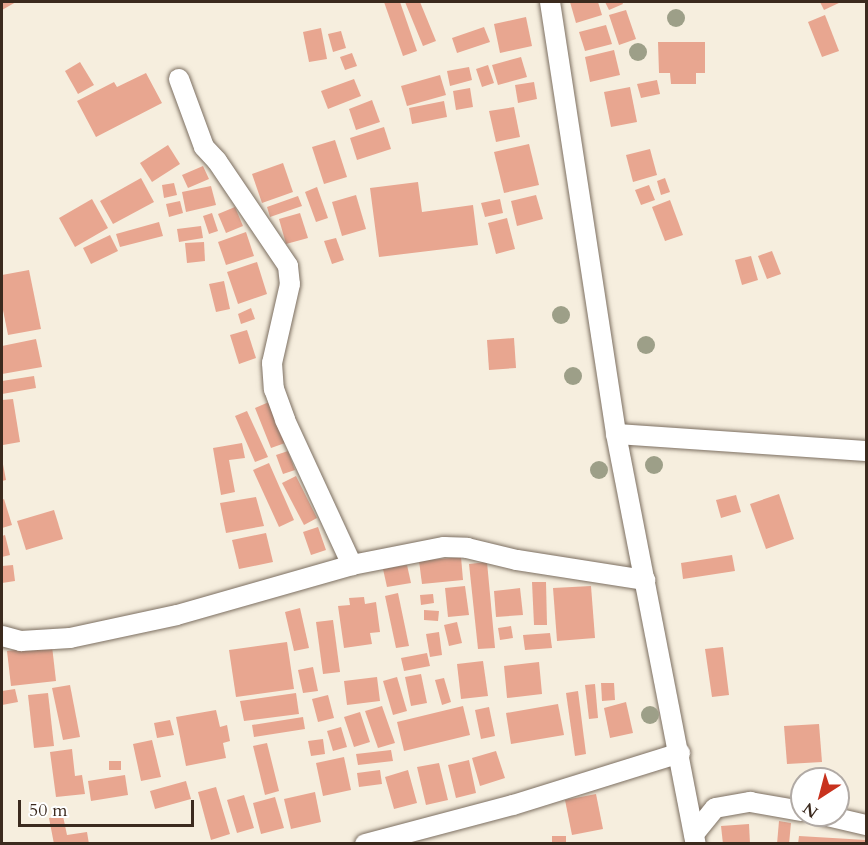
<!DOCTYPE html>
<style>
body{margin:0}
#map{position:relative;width:868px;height:845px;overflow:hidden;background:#f6eede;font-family:Cardo,serif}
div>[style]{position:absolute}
.building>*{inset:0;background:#e8a690}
.roads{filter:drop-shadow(0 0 2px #7c6f61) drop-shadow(0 0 2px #7c6f61)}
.street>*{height:20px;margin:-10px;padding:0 10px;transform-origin:10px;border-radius:10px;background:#fff}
.trees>*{width:18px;height:18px;margin:-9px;border-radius:50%;background:#9d9f88}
span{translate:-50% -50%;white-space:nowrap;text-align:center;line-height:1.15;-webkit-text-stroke:4.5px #fff;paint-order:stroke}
.frame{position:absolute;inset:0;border:3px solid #3b2a1e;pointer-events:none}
.north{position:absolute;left:790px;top:767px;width:60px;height:60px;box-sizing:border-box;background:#fff;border:2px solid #b1aaa5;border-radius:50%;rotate:216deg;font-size:16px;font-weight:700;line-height:24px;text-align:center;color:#3b2a1e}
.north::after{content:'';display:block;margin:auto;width:21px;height:27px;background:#c8321e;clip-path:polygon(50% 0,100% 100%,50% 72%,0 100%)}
.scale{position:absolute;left:18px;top:800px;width:176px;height:27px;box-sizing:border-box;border:3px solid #3b2a1e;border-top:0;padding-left:8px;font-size:18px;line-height:21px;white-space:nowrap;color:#3b2a1e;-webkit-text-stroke:4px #fff;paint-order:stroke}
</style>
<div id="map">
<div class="building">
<div style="clip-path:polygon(2px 2px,16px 2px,2px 10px)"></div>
<div style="clip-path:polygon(384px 2px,400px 2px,417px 51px,403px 56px)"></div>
<div style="clip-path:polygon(405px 2px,420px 2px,436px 41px,423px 46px)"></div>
<div style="clip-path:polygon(570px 2px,598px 2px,602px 15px,576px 23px)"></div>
<div style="clip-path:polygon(605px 2px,622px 2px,623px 4px,609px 10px)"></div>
<div style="clip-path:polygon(820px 2px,841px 2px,824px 10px)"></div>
<div style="clip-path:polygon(626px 10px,636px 39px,619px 45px,609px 15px)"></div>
<div style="clip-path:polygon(825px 15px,839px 51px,822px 57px,808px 22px)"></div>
<div style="clip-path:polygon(526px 17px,532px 46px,500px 53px,494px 24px)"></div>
<div style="clip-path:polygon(606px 25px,612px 44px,585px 51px,579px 32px)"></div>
<div style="clip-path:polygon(484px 27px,490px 42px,457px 53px,452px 38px)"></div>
<div style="clip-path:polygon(321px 28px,327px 59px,309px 62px,303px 32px)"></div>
<div style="clip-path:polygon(341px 31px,346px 48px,333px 52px,328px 34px)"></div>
<div style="clip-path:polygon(658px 42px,705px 42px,705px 73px,696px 73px,696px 84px,671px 84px,670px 73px,659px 73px)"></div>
<div style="clip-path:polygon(614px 50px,620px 75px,590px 82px,585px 57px)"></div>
<div style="clip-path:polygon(352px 53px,357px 66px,345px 70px,340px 57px)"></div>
<div style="clip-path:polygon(521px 57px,527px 77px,498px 85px,492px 65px)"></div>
<div style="clip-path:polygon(80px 62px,94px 85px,78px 94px,65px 71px)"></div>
<div style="clip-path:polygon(488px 65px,494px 83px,482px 87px,476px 69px)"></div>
<div style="clip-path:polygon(469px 67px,472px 80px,450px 86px,447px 71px)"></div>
<div style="clip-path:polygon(146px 73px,162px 103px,96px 137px,77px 101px,114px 82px,117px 87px)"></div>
<div style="clip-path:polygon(440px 75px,446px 95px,407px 106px,401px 86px)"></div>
<div style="clip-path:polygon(354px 79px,361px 96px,328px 109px,321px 91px)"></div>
<div style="clip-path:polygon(657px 80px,660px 94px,641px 98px,637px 84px)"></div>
<div style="clip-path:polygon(534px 82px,537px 99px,518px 103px,515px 85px)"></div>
<div style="clip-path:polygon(630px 87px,637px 122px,611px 127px,604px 92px)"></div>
<div style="clip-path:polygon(470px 88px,473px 107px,456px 110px,453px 91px)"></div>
<div style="clip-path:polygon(372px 100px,380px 122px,356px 130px,349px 109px)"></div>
<div style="clip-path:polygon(444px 101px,447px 117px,412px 124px,409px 108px)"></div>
<div style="clip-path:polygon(514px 107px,520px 137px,496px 142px,489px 111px)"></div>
<div style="clip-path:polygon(384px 127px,391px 149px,357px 160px,350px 138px)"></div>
<div style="clip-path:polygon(335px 140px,347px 177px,324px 184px,312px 147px)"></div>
<div style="clip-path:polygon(529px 144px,539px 185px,504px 193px,494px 152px)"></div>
<div style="clip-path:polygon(168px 145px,180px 164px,152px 182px,140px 163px)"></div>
<div style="clip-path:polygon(650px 149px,657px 175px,633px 182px,626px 155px)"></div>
<div style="clip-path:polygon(283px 163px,293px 192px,262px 203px,252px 174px)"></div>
<div style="clip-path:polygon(203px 166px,209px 179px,188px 188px,182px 175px)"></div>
<div style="clip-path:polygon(141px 178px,154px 202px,113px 224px,100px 201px)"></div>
<div style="clip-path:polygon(665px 178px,670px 192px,661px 195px,657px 181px)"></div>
<div style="clip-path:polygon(418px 182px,422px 212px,473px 205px,478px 245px,379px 257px,370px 188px)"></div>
<div style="clip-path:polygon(174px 183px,177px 195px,164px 198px,162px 185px)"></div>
<div style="clip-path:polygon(649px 185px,655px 200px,641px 205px,635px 190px)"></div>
<div style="clip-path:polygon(211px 186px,216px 205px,186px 212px,182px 192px)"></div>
<div style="clip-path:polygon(317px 187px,328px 218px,316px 222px,305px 192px)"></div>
<div style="clip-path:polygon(356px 195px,366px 229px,342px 236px,332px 202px)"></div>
<div style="clip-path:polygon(536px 195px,543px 219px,517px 226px,511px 201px)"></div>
<div style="clip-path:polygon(298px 196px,302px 206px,270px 217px,267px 207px)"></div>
<div style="clip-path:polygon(92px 199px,108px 228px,75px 247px,59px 218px)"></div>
<div style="clip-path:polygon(500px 199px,503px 213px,485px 217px,481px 203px)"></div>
<div style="clip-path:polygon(670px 200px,683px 235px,665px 241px,652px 207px)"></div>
<div style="clip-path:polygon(180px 201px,183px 213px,169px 217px,166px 204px)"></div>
<div style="clip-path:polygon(235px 207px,243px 226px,226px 233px,218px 214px)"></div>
<div style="clip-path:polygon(212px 213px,218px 231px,209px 234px,203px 216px)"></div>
<div style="clip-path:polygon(300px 213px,308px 238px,286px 244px,279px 219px)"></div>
<div style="clip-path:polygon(507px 218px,515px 249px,496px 254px,488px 223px)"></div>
<div style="clip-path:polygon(159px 222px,163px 236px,120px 247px,116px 234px)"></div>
<div style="clip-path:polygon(201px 226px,203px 238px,179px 242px,177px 229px)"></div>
<div style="clip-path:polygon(246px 232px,254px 256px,226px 265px,218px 242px)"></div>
<div style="clip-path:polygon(110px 235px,118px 251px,91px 264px,83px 248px)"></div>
<div style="clip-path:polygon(336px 238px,344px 260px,332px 264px,324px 241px)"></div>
<div style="clip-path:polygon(204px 242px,205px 261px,187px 263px,185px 243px)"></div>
<div style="clip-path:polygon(772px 251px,781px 274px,767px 279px,758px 256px)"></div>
<div style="clip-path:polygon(751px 256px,758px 280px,742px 285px,735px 260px)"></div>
<div style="clip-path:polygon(257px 262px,267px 294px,238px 304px,227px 272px)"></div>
<div style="clip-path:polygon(29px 270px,41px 329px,8px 335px,2px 305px,2px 275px)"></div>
<div style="clip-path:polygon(224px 281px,230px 309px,216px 312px,209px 284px)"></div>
<div style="clip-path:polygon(251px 308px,255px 319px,241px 324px,238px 314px)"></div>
<div style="clip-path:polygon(247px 330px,256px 358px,239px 364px,230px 335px)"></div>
<div style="clip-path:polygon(514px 338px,516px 368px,489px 370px,487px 340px)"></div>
<div style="clip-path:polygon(36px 339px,42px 367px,2px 374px,2px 346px)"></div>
<div style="clip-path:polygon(34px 376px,36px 388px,2px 394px,2px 381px)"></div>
<div style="clip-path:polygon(13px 399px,20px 442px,3px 445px,2px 400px)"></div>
<div style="clip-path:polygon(269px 402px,285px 443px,271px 448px,255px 408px)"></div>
<div style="clip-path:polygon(247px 411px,268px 457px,255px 462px,235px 416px)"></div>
<div style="clip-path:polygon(242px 443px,245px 458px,229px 460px,235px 492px,221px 495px,213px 448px)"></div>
<div style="clip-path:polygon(288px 451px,295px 470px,283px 474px,276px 455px)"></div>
<div style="clip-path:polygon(2px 459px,6px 480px,2px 481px)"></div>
<div style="clip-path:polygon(269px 463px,294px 520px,279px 527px,253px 470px)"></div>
<div style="clip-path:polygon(296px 476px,317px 518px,304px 525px,282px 483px)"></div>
<div style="clip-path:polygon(779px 494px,794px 539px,766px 549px,750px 504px)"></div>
<div style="clip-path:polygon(736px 495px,741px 512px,721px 518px,716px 500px)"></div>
<div style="clip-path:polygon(256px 497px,264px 526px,226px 533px,220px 503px)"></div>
<div style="clip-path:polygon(4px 499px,12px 525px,2px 528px,2px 500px)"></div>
<div style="clip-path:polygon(54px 510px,63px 539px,26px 550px,17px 521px)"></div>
<div style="clip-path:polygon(318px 527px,326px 550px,311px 555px,303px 532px)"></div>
<div style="clip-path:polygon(266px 533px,273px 562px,239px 569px,232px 540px)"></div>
<div style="clip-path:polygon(5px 535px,10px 555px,2px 557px,2px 536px)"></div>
<div style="clip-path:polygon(732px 555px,735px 571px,683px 579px,681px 563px)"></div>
<div style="clip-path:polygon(461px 557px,463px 580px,422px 584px,419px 561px)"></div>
<div style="clip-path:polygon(487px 562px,495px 648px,478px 649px,469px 564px)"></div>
<div style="clip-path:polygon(13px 565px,15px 581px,2px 583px,2px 566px)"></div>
<div style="clip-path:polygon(407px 565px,411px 583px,387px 587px,383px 569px)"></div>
<div style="clip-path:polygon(532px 582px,546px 582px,547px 625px,534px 625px)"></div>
<div style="clip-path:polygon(465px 586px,469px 615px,448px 617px,445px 588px)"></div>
<div style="clip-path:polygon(591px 586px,595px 638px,557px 641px,553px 588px)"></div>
<div style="clip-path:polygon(520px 588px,523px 615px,496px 617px,494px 591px)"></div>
<div style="clip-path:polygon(398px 593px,409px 646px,396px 648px,385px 596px)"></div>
<div style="clip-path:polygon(433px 594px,434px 603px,421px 605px,420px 595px)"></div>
<div style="clip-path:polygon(364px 597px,365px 604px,376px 602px,380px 632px,370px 633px,372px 644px,344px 648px,338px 606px,350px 605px,349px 598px)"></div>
<div style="clip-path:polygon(300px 608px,309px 648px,294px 651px,285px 612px)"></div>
<div style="clip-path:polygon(424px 610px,439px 611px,438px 621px,424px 620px)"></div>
<div style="clip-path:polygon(333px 620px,340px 672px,323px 674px,316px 622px)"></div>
<div style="clip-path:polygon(457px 622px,462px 643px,449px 646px,444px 625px)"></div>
<div style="clip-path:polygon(511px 626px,513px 638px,500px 640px,498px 628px)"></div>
<div style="clip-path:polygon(439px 632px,442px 655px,430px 657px,426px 634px)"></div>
<div style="clip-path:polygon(550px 633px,552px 648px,525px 650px,523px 635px)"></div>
<div style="clip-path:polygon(287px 642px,294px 689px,236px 697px,229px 650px)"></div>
<div style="clip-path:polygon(52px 646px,56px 681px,11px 686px,7px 651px)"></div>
<div style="clip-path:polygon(723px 647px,729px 695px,712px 697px,705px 649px)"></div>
<div style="clip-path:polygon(427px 653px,430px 666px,404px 671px,401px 658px)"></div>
<div style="clip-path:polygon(483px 661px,488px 696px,461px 699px,457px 664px)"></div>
<div style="clip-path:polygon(539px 662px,542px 694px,507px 698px,504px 666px)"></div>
<div style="clip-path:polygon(313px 667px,318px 691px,303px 693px,298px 670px)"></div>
<div style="clip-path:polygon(421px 674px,427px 703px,411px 706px,405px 677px)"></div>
<div style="clip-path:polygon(377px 677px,380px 701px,347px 705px,344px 681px)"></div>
<div style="clip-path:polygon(397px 677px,407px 711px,393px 715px,383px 681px)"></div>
<div style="clip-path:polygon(444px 678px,451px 702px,442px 705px,435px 680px)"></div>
<div style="clip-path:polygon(601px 683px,614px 683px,615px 700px,602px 701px)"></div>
<div style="clip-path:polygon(595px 684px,598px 718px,589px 719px,585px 685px)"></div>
<div style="clip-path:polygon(70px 685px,80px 737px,63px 740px,52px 688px)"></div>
<div style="clip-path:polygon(15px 689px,18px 702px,2px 705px,2px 691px)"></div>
<div style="clip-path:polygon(578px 691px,586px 754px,575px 756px,566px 693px)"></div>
<div style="clip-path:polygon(48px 693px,54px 746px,34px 748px,28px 695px)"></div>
<div style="clip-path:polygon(296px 693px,299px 714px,244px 721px,240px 701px)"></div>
<div style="clip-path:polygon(328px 695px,334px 718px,318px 722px,312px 699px)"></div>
<div style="clip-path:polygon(626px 702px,633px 733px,610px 738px,604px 708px)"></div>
<div style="clip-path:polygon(558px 704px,564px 735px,511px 744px,506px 713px)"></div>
<div style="clip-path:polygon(382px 706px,395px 743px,378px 748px,365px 711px)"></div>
<div style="clip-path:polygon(463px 706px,470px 735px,404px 751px,397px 722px)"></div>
<div style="clip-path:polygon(489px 707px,495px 736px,481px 739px,475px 710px)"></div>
<div style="clip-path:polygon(216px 710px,220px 727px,227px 725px,230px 741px,223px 743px,226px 758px,186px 766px,176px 717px)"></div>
<div style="clip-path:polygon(360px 712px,370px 742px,354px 747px,344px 717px)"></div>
<div style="clip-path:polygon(303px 717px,305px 729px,254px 737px,252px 725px)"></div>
<div style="clip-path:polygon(170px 720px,174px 735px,157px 738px,154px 723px)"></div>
<div style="clip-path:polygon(819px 724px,822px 762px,787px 764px,784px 726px)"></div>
<div style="clip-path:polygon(341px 727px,347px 747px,333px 751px,327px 731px)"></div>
<div style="clip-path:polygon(323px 739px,325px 754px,311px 756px,308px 741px)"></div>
<div style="clip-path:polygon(152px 740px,161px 777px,141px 781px,133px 744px)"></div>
<div style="clip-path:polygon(267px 743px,279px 791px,265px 795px,253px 746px)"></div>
<div style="clip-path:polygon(72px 749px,75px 776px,82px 775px,85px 794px,56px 797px,50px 752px)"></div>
<div style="clip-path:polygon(391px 750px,393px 761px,358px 765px,356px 754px)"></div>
<div style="clip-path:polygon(496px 751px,505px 778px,480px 786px,472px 758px)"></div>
<div style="clip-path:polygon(344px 757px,351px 790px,323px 796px,316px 763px)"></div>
<div style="clip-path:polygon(469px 760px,476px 793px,456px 798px,448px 765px)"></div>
<div style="clip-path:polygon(109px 761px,121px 761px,121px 770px,109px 770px)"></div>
<div style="clip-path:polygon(439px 763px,448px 800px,426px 805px,417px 767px)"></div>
<div style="clip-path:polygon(380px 770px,382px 784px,359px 787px,357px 773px)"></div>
<div style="clip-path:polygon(408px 770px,417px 803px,394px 809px,385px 777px)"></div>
<div style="clip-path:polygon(125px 775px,128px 795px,91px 801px,88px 781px)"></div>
<div style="clip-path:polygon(186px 781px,191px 799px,155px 809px,150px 791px)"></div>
<div style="clip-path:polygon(216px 787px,230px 834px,211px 840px,198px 792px)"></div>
<div style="clip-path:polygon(315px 792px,321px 822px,291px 829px,284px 799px)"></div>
<div style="clip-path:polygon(596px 794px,603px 829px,572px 835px,565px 800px)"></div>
<div style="clip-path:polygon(244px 795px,254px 828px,237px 833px,227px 800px)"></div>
<div style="clip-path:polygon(275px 797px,284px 828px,261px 834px,253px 803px)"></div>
<div style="clip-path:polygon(63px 816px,67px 835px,87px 832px,89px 844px,54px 844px,49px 818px)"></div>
<div style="clip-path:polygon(779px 821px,791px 823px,789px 844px,777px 844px)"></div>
<div style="clip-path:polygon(749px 824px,750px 844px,723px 844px,721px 826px)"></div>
<div style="clip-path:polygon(552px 836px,566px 836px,566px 844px,552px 844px)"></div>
<div style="clip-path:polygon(799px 836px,866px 840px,866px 844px,798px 844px)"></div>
</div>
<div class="roads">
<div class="street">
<div style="left:550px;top:2px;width:437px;rotate:81.3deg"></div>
<div style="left:616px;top:434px;width:418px;rotate:79deg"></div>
<div style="left:179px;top:79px;width:72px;rotate:69.8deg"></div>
<div style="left:204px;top:147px;width:19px;rotate:47deg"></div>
<div style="left:217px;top:161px;width:127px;rotate:55.9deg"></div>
<div style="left:288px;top:266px;width:18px;rotate:84deg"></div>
<div style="left:290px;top:284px;width:81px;rotate:102.8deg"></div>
<div style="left:272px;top:363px;width:26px;rotate:86deg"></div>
<div style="left:274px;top:389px;width:33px;rotate:70deg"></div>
<div style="left:285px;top:420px;width:160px;rotate:65.2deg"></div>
<div style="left:616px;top:434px;width:251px;rotate:3.9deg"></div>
<div style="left:2px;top:636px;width:20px;rotate:15deg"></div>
<div style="left:21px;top:641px;width:49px;rotate:-3.5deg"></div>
<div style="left:70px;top:638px;width:109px;rotate:-12.1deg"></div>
<div style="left:177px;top:615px;width:182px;rotate:-15.9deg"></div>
<div style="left:352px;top:565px;width:94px;rotate:-11.1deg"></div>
<div style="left:444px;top:547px;width:23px;rotate:2deg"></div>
<div style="left:467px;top:548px;width:51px;rotate:13.5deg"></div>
<div style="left:517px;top:560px;width:130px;rotate:8.9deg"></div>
<div style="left:823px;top:815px;width:44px;rotate:13.1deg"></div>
<div style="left:694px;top:834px;width:33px;rotate:-51deg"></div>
<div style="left:715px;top:808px;width:36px;rotate:-10deg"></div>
<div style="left:750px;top:802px;width:53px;rotate:9.8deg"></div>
<div style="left:365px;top:844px;width:153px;rotate:-14.8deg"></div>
<div style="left:513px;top:805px;width:175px;rotate:-17.3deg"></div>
</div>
</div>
<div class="trees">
<div style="left:676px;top:18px"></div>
<div style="left:638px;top:52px"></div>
<div style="left:561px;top:315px"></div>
<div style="left:646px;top:345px"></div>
<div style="left:573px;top:376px"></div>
<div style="left:654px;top:465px"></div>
<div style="left:599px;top:470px"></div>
<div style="left:650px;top:715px"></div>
</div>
<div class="frame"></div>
<div class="north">N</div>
<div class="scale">50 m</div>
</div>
